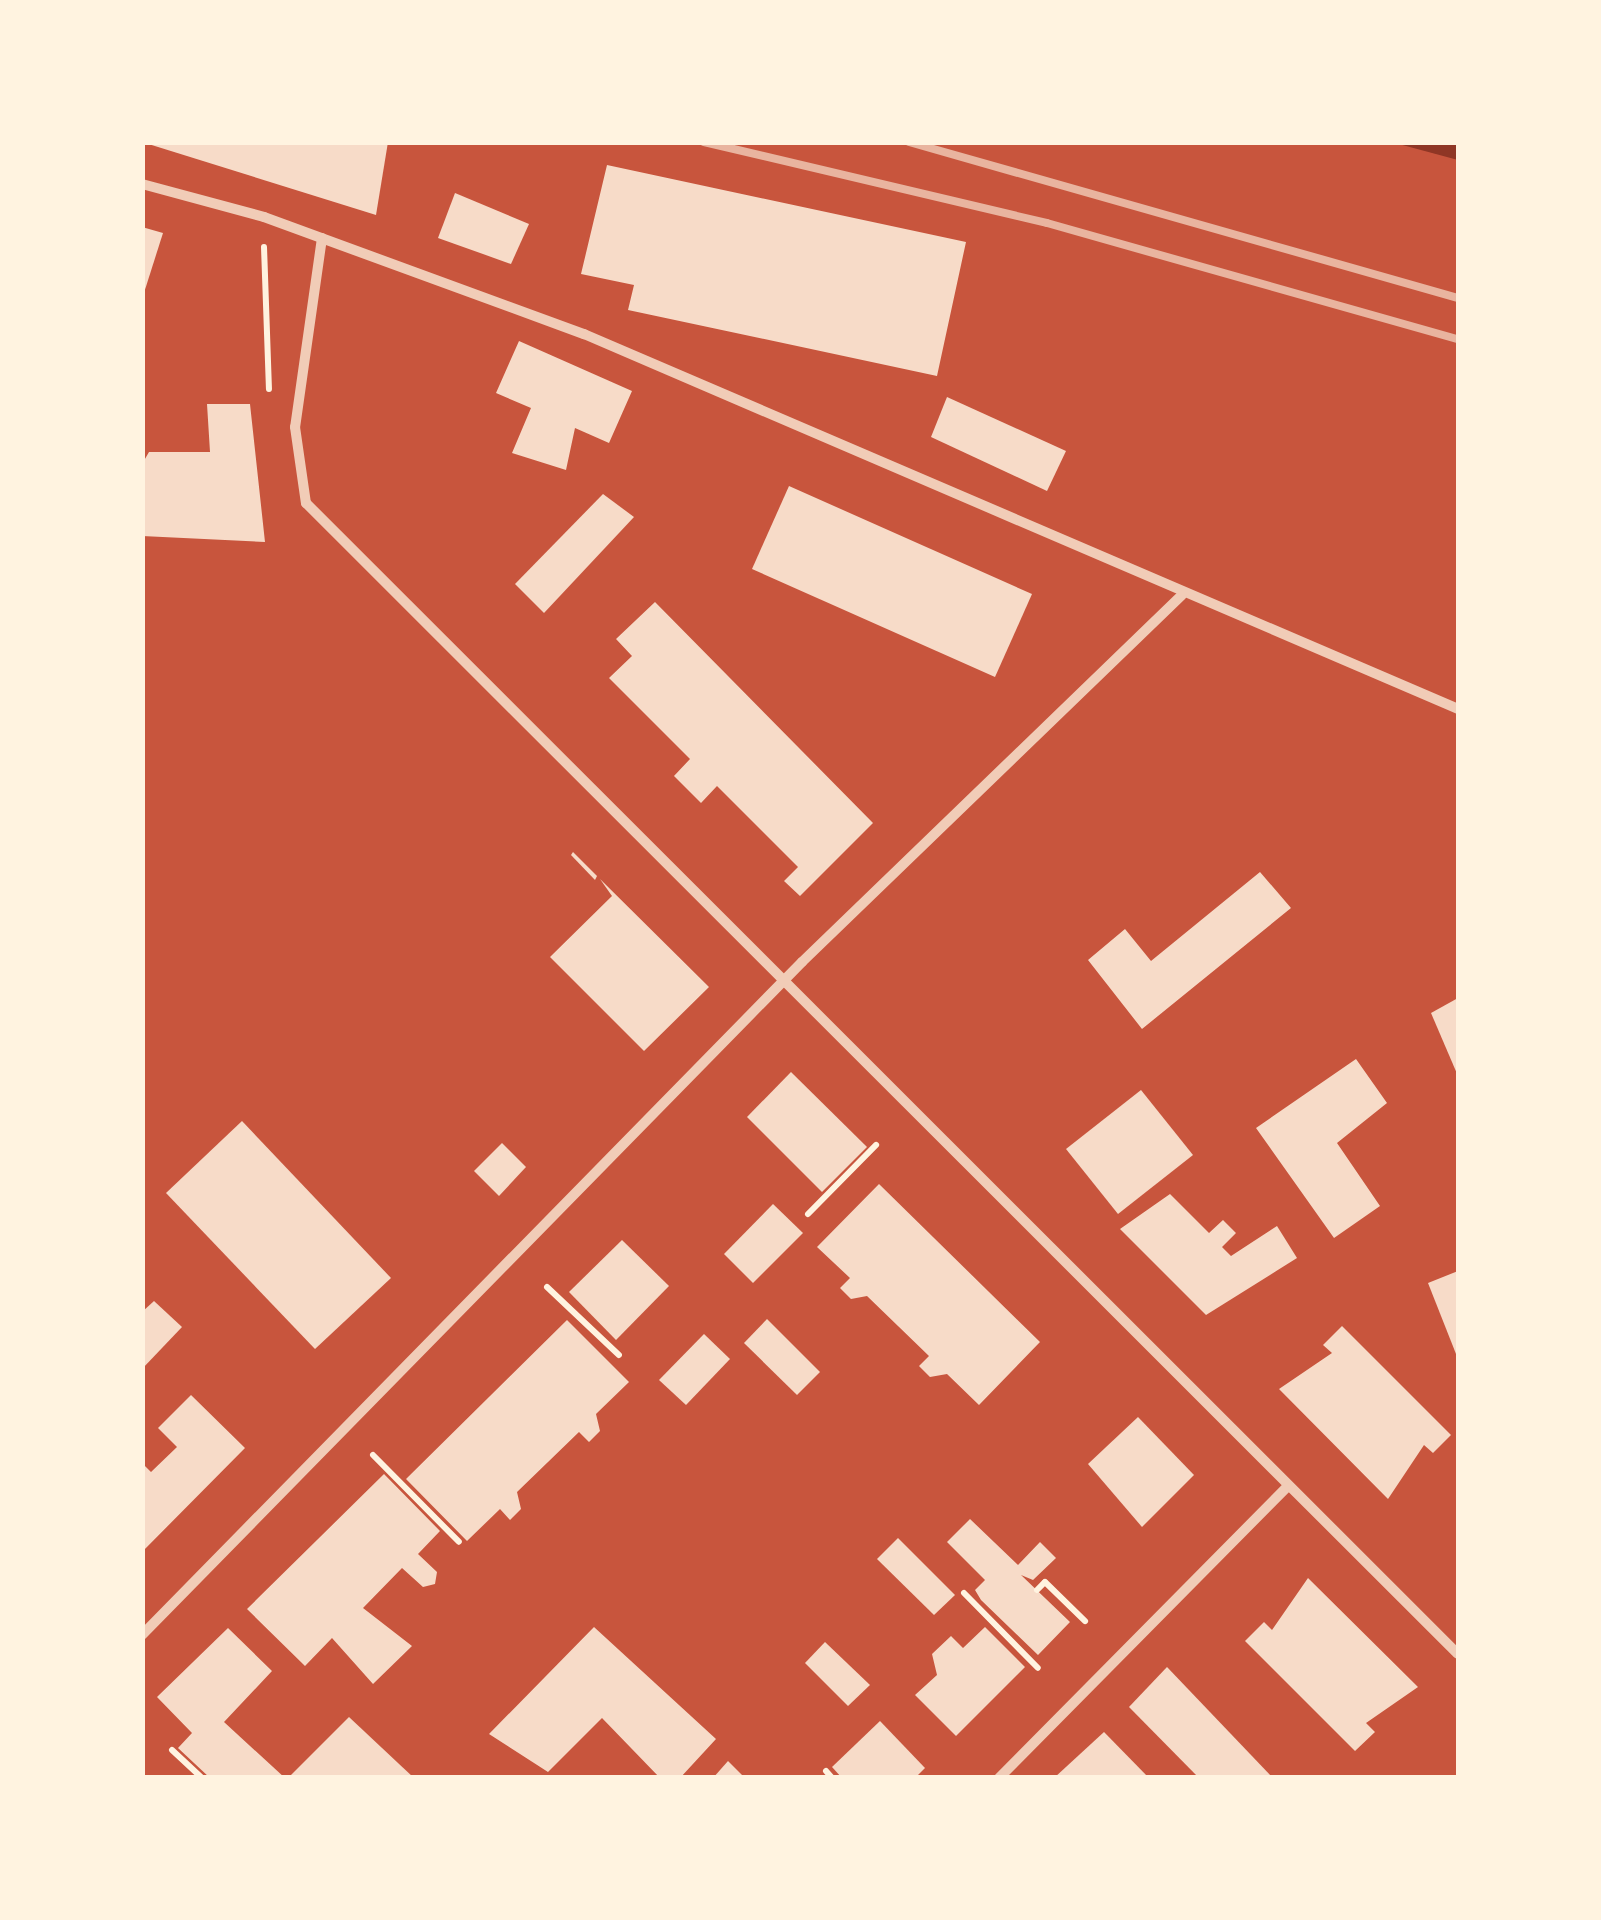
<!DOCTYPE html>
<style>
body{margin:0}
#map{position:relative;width:1601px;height:1920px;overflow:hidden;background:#c8553d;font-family:Signika,sans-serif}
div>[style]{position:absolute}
.water>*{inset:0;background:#8f3625}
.building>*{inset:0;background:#f7dbc8}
.path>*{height:6px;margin:-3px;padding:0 3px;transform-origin:3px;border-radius:3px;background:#fff3e0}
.minor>*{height:10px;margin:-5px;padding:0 5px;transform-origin:5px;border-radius:5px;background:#f1ccb7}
.rail>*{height:8px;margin:-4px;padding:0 4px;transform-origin:4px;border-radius:4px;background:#e9b49f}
span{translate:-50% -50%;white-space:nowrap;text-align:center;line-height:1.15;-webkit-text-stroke:10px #fff3e0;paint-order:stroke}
.frame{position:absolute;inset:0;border:145px solid #fff3e0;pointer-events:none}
</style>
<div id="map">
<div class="water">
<div style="clip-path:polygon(1395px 143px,1458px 143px,1458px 160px)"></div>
</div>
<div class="building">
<div style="clip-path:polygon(142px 142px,388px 142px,376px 215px)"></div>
<div style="clip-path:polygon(607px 165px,966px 242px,937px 376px,628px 310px,634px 285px,581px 274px)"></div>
<div style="clip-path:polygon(455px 193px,529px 224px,511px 264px,438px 238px)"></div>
<div style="clip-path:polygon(142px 227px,163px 233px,143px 296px,142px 295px)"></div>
<div style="clip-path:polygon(519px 341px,632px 391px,609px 443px,575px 428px,566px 470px,512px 453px,531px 408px,496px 393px)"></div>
<div style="clip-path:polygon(947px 397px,1066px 451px,1047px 491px,931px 437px)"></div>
<div style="clip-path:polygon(207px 404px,250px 404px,265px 542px,142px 536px,142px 464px,149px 452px,210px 452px)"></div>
<div style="clip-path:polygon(789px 486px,1032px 594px,995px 677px,752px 569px)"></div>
<div style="clip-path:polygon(603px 494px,634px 517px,544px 613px,515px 584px)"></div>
<div style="clip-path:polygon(655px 602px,873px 823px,800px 896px,784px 881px,798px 867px,717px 786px,701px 803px,674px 776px,690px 759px,609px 678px,632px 656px,616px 639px)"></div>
<div style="clip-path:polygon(573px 852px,597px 876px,595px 880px,571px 855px)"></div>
<div style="clip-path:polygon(1260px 872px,1291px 908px,1142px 1029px,1088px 960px,1125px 929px,1151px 961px)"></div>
<div style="clip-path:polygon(600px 879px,709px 987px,644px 1051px,550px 957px,612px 896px)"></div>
<div style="clip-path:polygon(1458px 998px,1458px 1076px,1431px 1013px)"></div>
<div style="clip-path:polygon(1356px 1059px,1387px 1103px,1337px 1143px,1380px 1206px,1334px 1238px,1256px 1128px)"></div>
<div style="clip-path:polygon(791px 1072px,867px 1147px,822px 1192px,747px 1117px)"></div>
<div style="clip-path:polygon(1141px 1090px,1193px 1155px,1118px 1214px,1066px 1149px)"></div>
<div style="clip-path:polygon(242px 1121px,391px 1278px,315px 1349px,166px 1193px)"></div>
<div style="clip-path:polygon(502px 1143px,526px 1167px,499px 1196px,474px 1171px)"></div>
<div style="clip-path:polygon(879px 1184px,1040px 1342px,979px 1405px,947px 1374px,930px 1377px,919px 1366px,929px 1356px,867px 1296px,851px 1299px,840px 1288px,850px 1278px,817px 1247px)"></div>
<div style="clip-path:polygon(1170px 1194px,1209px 1233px,1223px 1220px,1236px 1233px,1222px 1247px,1231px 1256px,1277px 1226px,1297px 1258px,1206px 1315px,1120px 1229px)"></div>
<div style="clip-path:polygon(773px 1204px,803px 1233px,753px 1283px,724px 1254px)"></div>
<div style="clip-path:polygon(622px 1240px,669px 1286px,616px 1340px,569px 1292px)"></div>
<div style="clip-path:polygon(1458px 1271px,1458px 1359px,1428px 1283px)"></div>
<div style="clip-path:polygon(154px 1301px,182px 1327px,142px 1369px,142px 1312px)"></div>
<div style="clip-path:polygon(767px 1319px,820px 1372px,797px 1395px,744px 1343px)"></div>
<div style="clip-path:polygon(567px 1320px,629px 1382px,596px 1414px,600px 1431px,589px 1442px,579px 1432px,517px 1492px,521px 1509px,510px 1520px,500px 1509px,467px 1541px,406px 1479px)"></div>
<div style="clip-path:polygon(1342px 1326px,1451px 1435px,1433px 1453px,1424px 1445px,1388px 1499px,1279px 1389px,1332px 1353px,1323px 1345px)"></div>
<div style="clip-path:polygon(704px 1334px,730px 1359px,686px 1405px,659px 1380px)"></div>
<div style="clip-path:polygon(191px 1395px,245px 1448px,142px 1552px,142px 1463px,151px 1472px,177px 1447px,158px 1428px)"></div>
<div style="clip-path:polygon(1138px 1417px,1194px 1475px,1142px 1527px,1088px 1464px)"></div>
<div style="clip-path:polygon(384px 1474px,440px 1531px,418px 1554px,437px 1572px,435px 1584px,423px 1587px,402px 1568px,363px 1608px,412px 1646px,373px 1684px,332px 1638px,305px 1666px,247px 1609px)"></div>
<div style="clip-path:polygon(970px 1519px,1018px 1565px,1040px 1542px,1056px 1558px,1033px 1580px,1021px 1575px,1070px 1622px,1038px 1655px,981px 1600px,975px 1590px,985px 1580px,947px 1542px)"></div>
<div style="clip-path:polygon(898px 1538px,955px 1595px,934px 1615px,877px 1559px)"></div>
<div style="clip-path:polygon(1308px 1578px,1418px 1687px,1366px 1723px,1375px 1732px,1355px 1751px,1245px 1641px,1264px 1622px,1272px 1630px)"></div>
<div style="clip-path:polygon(594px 1627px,716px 1739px,680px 1778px,660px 1778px,602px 1718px,548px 1772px,489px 1734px)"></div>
<div style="clip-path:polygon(985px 1627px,1025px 1667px,956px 1736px,915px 1695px,937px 1675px,932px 1654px,951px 1636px,963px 1648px)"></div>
<div style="clip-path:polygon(228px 1628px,272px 1671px,224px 1722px,285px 1778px,210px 1778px,178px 1748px,192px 1733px,157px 1697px)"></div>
<div style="clip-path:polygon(825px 1642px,870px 1685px,848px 1706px,805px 1663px)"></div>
<div style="clip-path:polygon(1167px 1667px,1273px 1778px,1199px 1778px,1129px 1707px)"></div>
<div style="clip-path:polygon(349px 1717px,414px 1778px,288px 1778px)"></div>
<div style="clip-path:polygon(880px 1721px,925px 1768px,915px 1778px,842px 1778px,832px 1767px)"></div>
<div style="clip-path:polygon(1104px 1732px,1149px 1778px,1054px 1778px)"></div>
<div style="clip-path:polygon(728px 1761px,745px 1778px,713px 1778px)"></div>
</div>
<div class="path">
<div style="left:264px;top:247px;width:142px;rotate:88deg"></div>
<div style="left:808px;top:1214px;width:97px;rotate:-45.4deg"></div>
<div style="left:547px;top:1287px;width:99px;rotate:43.4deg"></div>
<div style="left:373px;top:1455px;width:122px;rotate:45.3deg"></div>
<div style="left:1037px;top:1590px;width:11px;rotate:-45deg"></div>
<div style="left:1045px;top:1582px;width:56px;rotate:44.3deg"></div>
<div style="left:964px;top:1593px;width:105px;rotate:45.4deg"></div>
<div style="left:172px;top:1750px;width:41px;rotate:43deg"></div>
<div style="left:826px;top:1771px;width:9px;rotate:49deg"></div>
</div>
<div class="minor">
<div style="left:142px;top:184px;width:126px;rotate:15.1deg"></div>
<div style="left:264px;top:217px;width:341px;rotate:20.1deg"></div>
<div style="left:584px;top:334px;width:951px;rotate:23.22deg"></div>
<div style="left:322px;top:238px;width:191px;rotate:98.1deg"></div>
<div style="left:295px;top:427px;width:77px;rotate:81.8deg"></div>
<div style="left:306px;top:503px;width:1628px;rotate:44.98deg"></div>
<div style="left:142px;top:1635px;width:943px;rotate:-45.56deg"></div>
<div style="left:802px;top:962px;width:528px;rotate:-44deg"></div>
<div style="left:999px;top:1778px;width:411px;rotate:-45.3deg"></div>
</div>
<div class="rail">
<div style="left:704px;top:142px;width:352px;rotate:13.3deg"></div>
<div style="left:1047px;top:223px;width:427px;rotate:15.8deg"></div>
<div style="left:909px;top:142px;width:571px;rotate:15.86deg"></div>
</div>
<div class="frame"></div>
</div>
